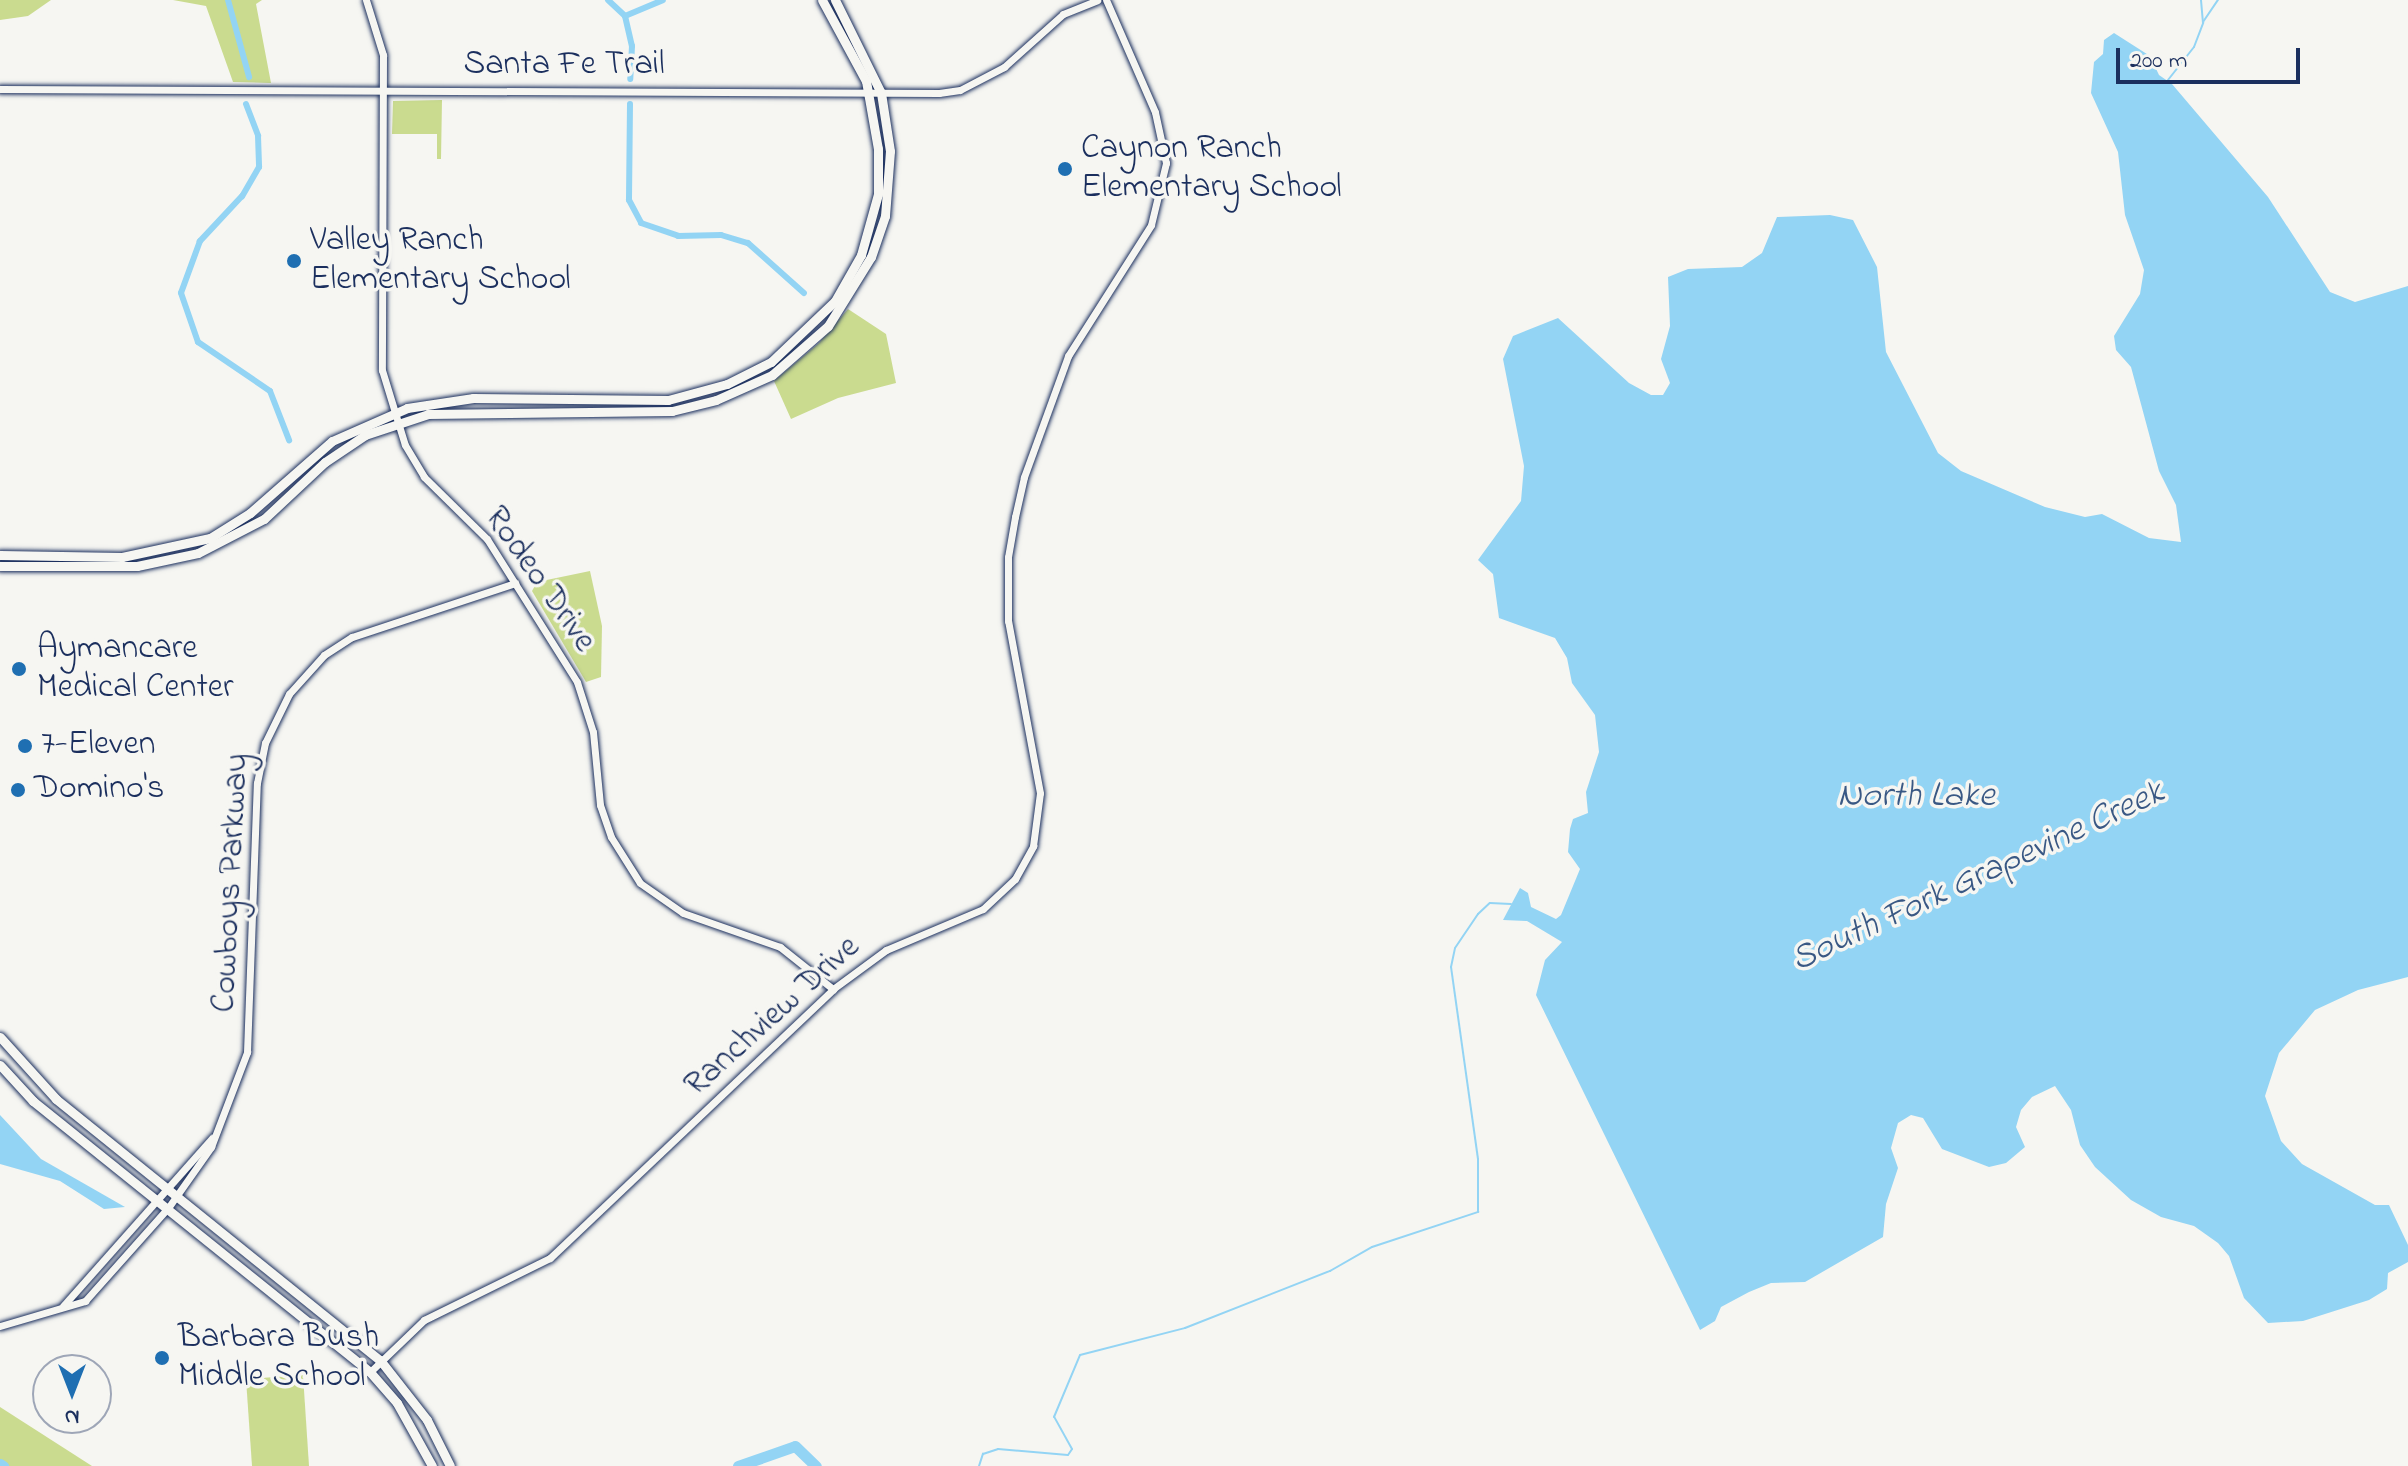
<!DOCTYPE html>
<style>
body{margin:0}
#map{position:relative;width:2408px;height:1466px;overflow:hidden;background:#f6f6f2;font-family:"Indie Flower",sans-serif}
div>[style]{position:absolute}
.green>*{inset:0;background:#cadb8f}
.water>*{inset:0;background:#93d4f4}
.stream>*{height:2px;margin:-1px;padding:0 1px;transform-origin:1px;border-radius:1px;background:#93d4f4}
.canal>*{height:6px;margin:-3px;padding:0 3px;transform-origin:3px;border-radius:3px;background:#93d4f4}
.river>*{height:11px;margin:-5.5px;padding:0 5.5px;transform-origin:5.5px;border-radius:5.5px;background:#93d4f4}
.roads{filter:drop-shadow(0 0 2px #1b2f5e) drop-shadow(0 0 2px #1b2f5e)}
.minor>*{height:7px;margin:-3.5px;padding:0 3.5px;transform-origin:3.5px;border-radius:3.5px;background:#f6f6f2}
.major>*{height:9px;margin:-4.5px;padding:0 4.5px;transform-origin:4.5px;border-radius:4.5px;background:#f6f6f2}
.dots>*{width:22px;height:22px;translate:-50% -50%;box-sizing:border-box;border:4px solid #f6f6f2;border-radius:50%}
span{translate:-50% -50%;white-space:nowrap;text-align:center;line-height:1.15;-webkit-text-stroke:7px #f6f6f2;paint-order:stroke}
.street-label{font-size:34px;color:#1b2f5e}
.poi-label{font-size:34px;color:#1b2f5e}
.left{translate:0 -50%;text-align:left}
.water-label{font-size:36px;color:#395884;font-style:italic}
.north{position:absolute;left:32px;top:1354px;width:80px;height:80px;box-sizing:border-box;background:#f6f6f2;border:2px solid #9ea6b7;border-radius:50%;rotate:180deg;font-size:22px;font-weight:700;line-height:32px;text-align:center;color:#1b2f5e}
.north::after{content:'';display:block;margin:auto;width:28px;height:36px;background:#1f6fb2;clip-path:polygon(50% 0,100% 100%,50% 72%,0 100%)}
.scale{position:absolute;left:2116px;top:48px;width:184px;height:36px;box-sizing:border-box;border:4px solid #1b2f5e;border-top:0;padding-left:10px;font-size:24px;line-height:28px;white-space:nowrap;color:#1b2f5e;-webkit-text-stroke:6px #f6f6f2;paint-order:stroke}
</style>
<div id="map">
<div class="green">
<div style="clip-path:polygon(0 0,51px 0,28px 16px,0 20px)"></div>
<div style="clip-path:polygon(173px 0,262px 0,256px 4px,271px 83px,233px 82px,206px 6px)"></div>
<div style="clip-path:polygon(442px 100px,441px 159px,437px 159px,437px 134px,392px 134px,393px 101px)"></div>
<div style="clip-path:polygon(848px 309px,886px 334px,896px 383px,838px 398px,791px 419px,774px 381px,819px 343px)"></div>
<div style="clip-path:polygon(590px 571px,602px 626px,601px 677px,586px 682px,532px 591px,537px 582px)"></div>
<div style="clip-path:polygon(303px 1375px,309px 1466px,252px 1466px,246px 1379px)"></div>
<div style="clip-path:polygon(0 1407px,92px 1466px,0 1466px)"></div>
</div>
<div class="water">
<div style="clip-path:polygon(2114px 33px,2150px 56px,2159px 75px,2172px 84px,2268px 197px,2330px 292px,2355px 302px,2408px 286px,2408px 977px,2358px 990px,2315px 1010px,2279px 1053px,2265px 1096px,2281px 1141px,2302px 1164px,2375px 1205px,2389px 1205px,2408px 1245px,2408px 1262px,2388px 1273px,2387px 1289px,2369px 1300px,2303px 1321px,2268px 1323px,2244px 1298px,2229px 1256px,2218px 1243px,2194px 1226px,2161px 1217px,2131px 1200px,2095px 1167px,2080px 1145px,2071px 1110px,2055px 1086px,2032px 1097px,2021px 1110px,2016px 1127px,2025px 1147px,2006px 1163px,1989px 1167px,1942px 1149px,1923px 1118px,1911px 1115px,1898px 1123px,1891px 1148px,1898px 1168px,1886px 1204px,1883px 1237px,1805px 1282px,1771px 1283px,1749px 1292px,1721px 1307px,1715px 1321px,1700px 1330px,1536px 995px,1545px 960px,1562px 942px,1527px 921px,1503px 920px,1520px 888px,1528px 893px,1531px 907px,1556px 919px,1561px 915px,1580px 869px,1568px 852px,1570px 829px,1573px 819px,1588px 813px,1586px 792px,1599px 752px,1595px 715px,1572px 683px,1567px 658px,1555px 638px,1499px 618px,1493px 574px,1478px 560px,1521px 501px,1524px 466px,1503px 359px,1513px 336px,1558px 318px,1629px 383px,1651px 395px,1663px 395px,1670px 383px,1661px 359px,1670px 326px,1668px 277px,1688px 269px,1742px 267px,1762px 253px,1777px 217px,1830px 215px,1853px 220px,1877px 267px,1886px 352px,1938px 453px,1961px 471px,2045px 507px,2085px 517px,2102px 514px,2149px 538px,2181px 542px,2176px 505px,2159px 471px,2131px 367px,2116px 350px,2114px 336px,2140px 294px,2144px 270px,2125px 215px,2118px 152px,2091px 93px,2094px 62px,2103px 54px,2104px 40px)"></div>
<div style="clip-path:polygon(0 1115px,41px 1159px,125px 1207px,104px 1209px,60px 1181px,0 1164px)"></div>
</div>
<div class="stream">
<div style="left:2203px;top:22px;width:27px;rotate:-56deg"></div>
<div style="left:2168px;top:80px;width:42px;rotate:-51.8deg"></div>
<div style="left:2194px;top:47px;width:26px;rotate:-69deg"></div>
<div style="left:2203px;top:23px;width:23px;rotate:-95deg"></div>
<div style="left:979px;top:1466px;width:13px;rotate:-72deg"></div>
<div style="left:983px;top:1454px;width:16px;rotate:-18deg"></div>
<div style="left:998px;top:1449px;width:70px;rotate:4.9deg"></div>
<div style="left:1068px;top:1455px;width:7px;rotate:-56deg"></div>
<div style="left:1072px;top:1449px;width:37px;rotate:-119deg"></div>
<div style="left:1054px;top:1417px;width:67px;rotate:-67.2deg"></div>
<div style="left:1080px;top:1355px;width:108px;rotate:-14.4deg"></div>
<div style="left:1185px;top:1328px;width:156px;rotate:-21.5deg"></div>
<div style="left:1330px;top:1271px;width:48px;rotate:-29.7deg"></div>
<div style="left:1372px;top:1247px;width:112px;rotate:-18.3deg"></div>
<div style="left:1478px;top:1212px;width:53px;rotate:-90deg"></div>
<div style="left:1478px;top:1159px;width:194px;rotate:-98deg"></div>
<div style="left:1451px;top:967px;width:19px;rotate:-78deg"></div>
<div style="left:1455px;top:948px;width:41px;rotate:-55.9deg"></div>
<div style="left:1478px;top:914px;width:16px;rotate:-43deg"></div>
<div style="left:1490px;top:903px;width:21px;rotate:3deg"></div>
</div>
<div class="canal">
<div style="left:228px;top:0;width:80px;rotate:74.7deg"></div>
<div style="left:608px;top:0;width:23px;rotate:43deg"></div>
<div style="left:625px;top:16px;width:31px;rotate:77deg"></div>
<div style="left:632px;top:46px;width:33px;rotate:93deg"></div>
<div style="left:625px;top:16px;width:41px;rotate:-22.8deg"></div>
<div style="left:246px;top:104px;width:34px;rotate:69deg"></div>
<div style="left:258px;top:136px;width:31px;rotate:88deg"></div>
<div style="left:259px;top:167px;width:34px;rotate:120deg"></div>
<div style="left:242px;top:196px;width:62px;rotate:133deg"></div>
<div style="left:200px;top:241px;width:55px;rotate:110.1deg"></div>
<div style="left:181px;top:293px;width:52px;rotate:70.9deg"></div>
<div style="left:198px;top:342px;width:87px;rotate:34.2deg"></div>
<div style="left:270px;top:391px;width:53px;rotate:68.8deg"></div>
<div style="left:630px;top:104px;width:96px;rotate:90.6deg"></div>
<div style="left:629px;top:200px;width:26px;rotate:62deg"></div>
<div style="left:641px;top:223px;width:39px;rotate:19deg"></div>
<div style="left:678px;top:236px;width:43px;rotate:-1.3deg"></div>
<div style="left:721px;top:235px;width:28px;rotate:17deg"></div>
<div style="left:748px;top:243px;width:75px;rotate:41.8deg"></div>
</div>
<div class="river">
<div style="left:0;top:1464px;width:4px;rotate:34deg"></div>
<div style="left:738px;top:1466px;width:60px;rotate:-19.3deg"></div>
<div style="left:795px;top:1446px;width:29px;rotate:44deg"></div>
</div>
<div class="roads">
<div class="minor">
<div style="left:366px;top:0;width:58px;rotate:72.8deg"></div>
<div style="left:383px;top:55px;width:315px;rotate:90.2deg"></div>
<div style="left:382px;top:370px;width:78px;rotate:73deg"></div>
<div style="left:405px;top:445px;width:37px;rotate:59deg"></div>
<div style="left:424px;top:477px;width:88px;rotate:44.5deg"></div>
<div style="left:487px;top:539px;width:169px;rotate:57.8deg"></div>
<div style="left:577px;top:682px;width:52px;rotate:72.3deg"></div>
<div style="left:593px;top:732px;width:73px;rotate:84.5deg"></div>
<div style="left:600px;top:805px;width:34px;rotate:71deg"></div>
<div style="left:611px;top:837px;width:54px;rotate:57.8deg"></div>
<div style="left:640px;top:883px;width:52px;rotate:34.9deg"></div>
<div style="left:683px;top:913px;width:103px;rotate:19.3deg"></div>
<div style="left:780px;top:947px;width:68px;rotate:38.4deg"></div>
<div style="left:0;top:89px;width:939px;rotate:0.24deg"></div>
<div style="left:939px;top:93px;width:21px;rotate:-8deg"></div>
<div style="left:960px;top:90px;width:50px;rotate:-27.6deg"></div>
<div style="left:1004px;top:67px;width:79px;rotate:-41.9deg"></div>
<div style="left:1063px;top:14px;width:37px;rotate:-22deg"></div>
<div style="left:63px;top:1306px;width:225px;rotate:-48.4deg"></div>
<div style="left:0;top:1326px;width:89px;rotate:-16.4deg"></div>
<div style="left:85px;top:1301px;width:125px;rotate:-48.3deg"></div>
<div style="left:168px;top:1208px;width:75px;rotate:-54.8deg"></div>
<div style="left:211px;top:1147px;width:102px;rotate:-69.2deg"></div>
<div style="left:247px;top:1052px;width:269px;rotate:-87.9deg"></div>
<div style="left:257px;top:783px;width:41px;rotate:-78.7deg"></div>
<div style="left:265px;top:743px;width:55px;rotate:-63.9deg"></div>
<div style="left:289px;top:694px;width:52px;rotate:-48.1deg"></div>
<div style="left:324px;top:655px;width:33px;rotate:-33deg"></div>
<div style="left:352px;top:637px;width:172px;rotate:-18.3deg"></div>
<div style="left:370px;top:1372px;width:75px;rotate:-43.9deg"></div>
<div style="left:424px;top:1320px;width:140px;rotate:-26.2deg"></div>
<div style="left:550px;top:1258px;width:390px;rotate:-43.5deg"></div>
<div style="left:833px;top:989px;width:66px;rotate:-36.3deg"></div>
<div style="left:886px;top:950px;width:105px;rotate:-22.9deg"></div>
<div style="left:983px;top:909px;width:44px;rotate:-43.2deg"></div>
<div style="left:1015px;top:879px;width:38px;rotate:-61deg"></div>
<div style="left:1033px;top:846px;width:53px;rotate:-82.5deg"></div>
<div style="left:1040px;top:793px;width:175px;rotate:-100.5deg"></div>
<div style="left:1008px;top:621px;width:64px;rotate:-90deg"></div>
<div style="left:1008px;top:557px;width:41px;rotate:-80.1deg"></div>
<div style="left:1015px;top:517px;width:41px;rotate:-77.3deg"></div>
<div style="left:1024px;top:477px;width:129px;rotate:-70deg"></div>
<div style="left:1068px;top:356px;width:155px;rotate:-57.6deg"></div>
<div style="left:1151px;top:225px;width:64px;rotate:-76.4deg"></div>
<div style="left:1166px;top:163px;width:52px;rotate:-102.2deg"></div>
<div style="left:1155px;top:112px;width:122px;rotate:-113.6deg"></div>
</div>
<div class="major">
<div style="left:0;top:555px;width:122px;rotate:0.9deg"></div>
<div style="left:122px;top:557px;width:90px;rotate:-12.2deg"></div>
<div style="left:210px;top:538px;width:47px;rotate:-32deg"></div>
<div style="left:250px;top:513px;width:109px;rotate:-41.3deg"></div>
<div style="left:332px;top:441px;width:82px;rotate:-23.7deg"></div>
<div style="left:407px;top:408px;width:67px;rotate:-8.6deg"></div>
<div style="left:473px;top:398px;width:195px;rotate:0.6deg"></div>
<div style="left:668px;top:400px;width:61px;rotate:-15.2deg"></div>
<div style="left:727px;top:384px;width:49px;rotate:-26.6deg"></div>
<div style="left:771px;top:362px;width:88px;rotate:-43.6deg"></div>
<div style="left:835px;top:301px;width:53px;rotate:-60.5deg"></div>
<div style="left:861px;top:255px;width:63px;rotate:-74.4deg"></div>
<div style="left:878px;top:194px;width:45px;rotate:-90deg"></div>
<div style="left:878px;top:149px;width:69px;rotate:-100deg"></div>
<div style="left:866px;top:81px;width:92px;rotate:-118.5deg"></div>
<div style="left:0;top:566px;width:137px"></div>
<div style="left:137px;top:566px;width:62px;rotate:-12deg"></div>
<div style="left:198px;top:553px;width:74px;rotate:-27.3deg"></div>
<div style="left:264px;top:519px;width:83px;rotate:-43.1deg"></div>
<div style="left:325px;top:462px;width:48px;rotate:-34deg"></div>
<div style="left:365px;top:435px;width:66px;rotate:-18.4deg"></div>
<div style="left:428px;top:414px;width:244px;rotate:-0.7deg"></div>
<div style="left:672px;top:411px;width:45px;rotate:-14deg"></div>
<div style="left:716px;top:400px;width:61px;rotate:-24.1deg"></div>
<div style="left:772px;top:375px;width:74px;rotate:-41.2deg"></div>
<div style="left:828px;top:326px;width:81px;rotate:-58.1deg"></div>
<div style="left:871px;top:257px;width:43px;rotate:-71.1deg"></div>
<div style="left:885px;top:216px;width:65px;rotate:-85.6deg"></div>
<div style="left:890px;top:151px;width:59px;rotate:-98.8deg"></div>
<div style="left:881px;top:93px;width:104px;rotate:-116.3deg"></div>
<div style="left:0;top:1037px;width:84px;rotate:47.9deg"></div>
<div style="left:56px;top:1099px;width:416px;rotate:38.9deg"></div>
<div style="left:380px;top:1360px;width:76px;rotate:51.9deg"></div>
<div style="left:427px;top:1420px;width:51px;rotate:63.4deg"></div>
<div style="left:0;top:1065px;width:49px;rotate:47.5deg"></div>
<div style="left:33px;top:1101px;width:432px;rotate:38.8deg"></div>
<div style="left:370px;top:1372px;width:41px;rotate:48.9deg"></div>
<div style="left:397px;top:1403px;width:72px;rotate:60.9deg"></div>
</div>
</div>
<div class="dots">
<div style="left:1065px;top:169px;background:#1f6fb2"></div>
<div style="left:294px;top:261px;background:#1f6fb2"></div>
<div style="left:19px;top:669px;background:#1f6fb2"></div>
<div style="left:25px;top:746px;background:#1f6fb2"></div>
<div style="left:18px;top:790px;background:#1f6fb2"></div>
<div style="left:162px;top:1358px;background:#1f6fb2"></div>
</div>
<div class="street-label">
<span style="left:564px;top:66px">Santa Fe Trail</span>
<span style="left:539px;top:580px;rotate:55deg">Rodeo Drive</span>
<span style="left:232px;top:883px;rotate:-87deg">Cowboys Parkway</span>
<span style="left:773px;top:1017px;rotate:-42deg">Ranchview Drive</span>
</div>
<div class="poi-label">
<span class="left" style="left:1081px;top:169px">Caynon Ranch<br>Elementary School</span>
<span class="left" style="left:310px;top:261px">Valley Ranch<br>Elementary School</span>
<span class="left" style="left:37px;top:669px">Aymancare<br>Medical Center</span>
<span class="left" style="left:41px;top:746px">7-Eleven</span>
<span class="left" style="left:34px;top:790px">Domino's</span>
<span class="left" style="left:178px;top:1358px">Barbara Bush<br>Middle School</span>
</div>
<div class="water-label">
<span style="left:1916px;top:797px">North Lake</span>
<span style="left:1978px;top:877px;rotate:-25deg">South Fork Grapevine Creek</span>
</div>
<div class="north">N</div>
<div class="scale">200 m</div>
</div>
